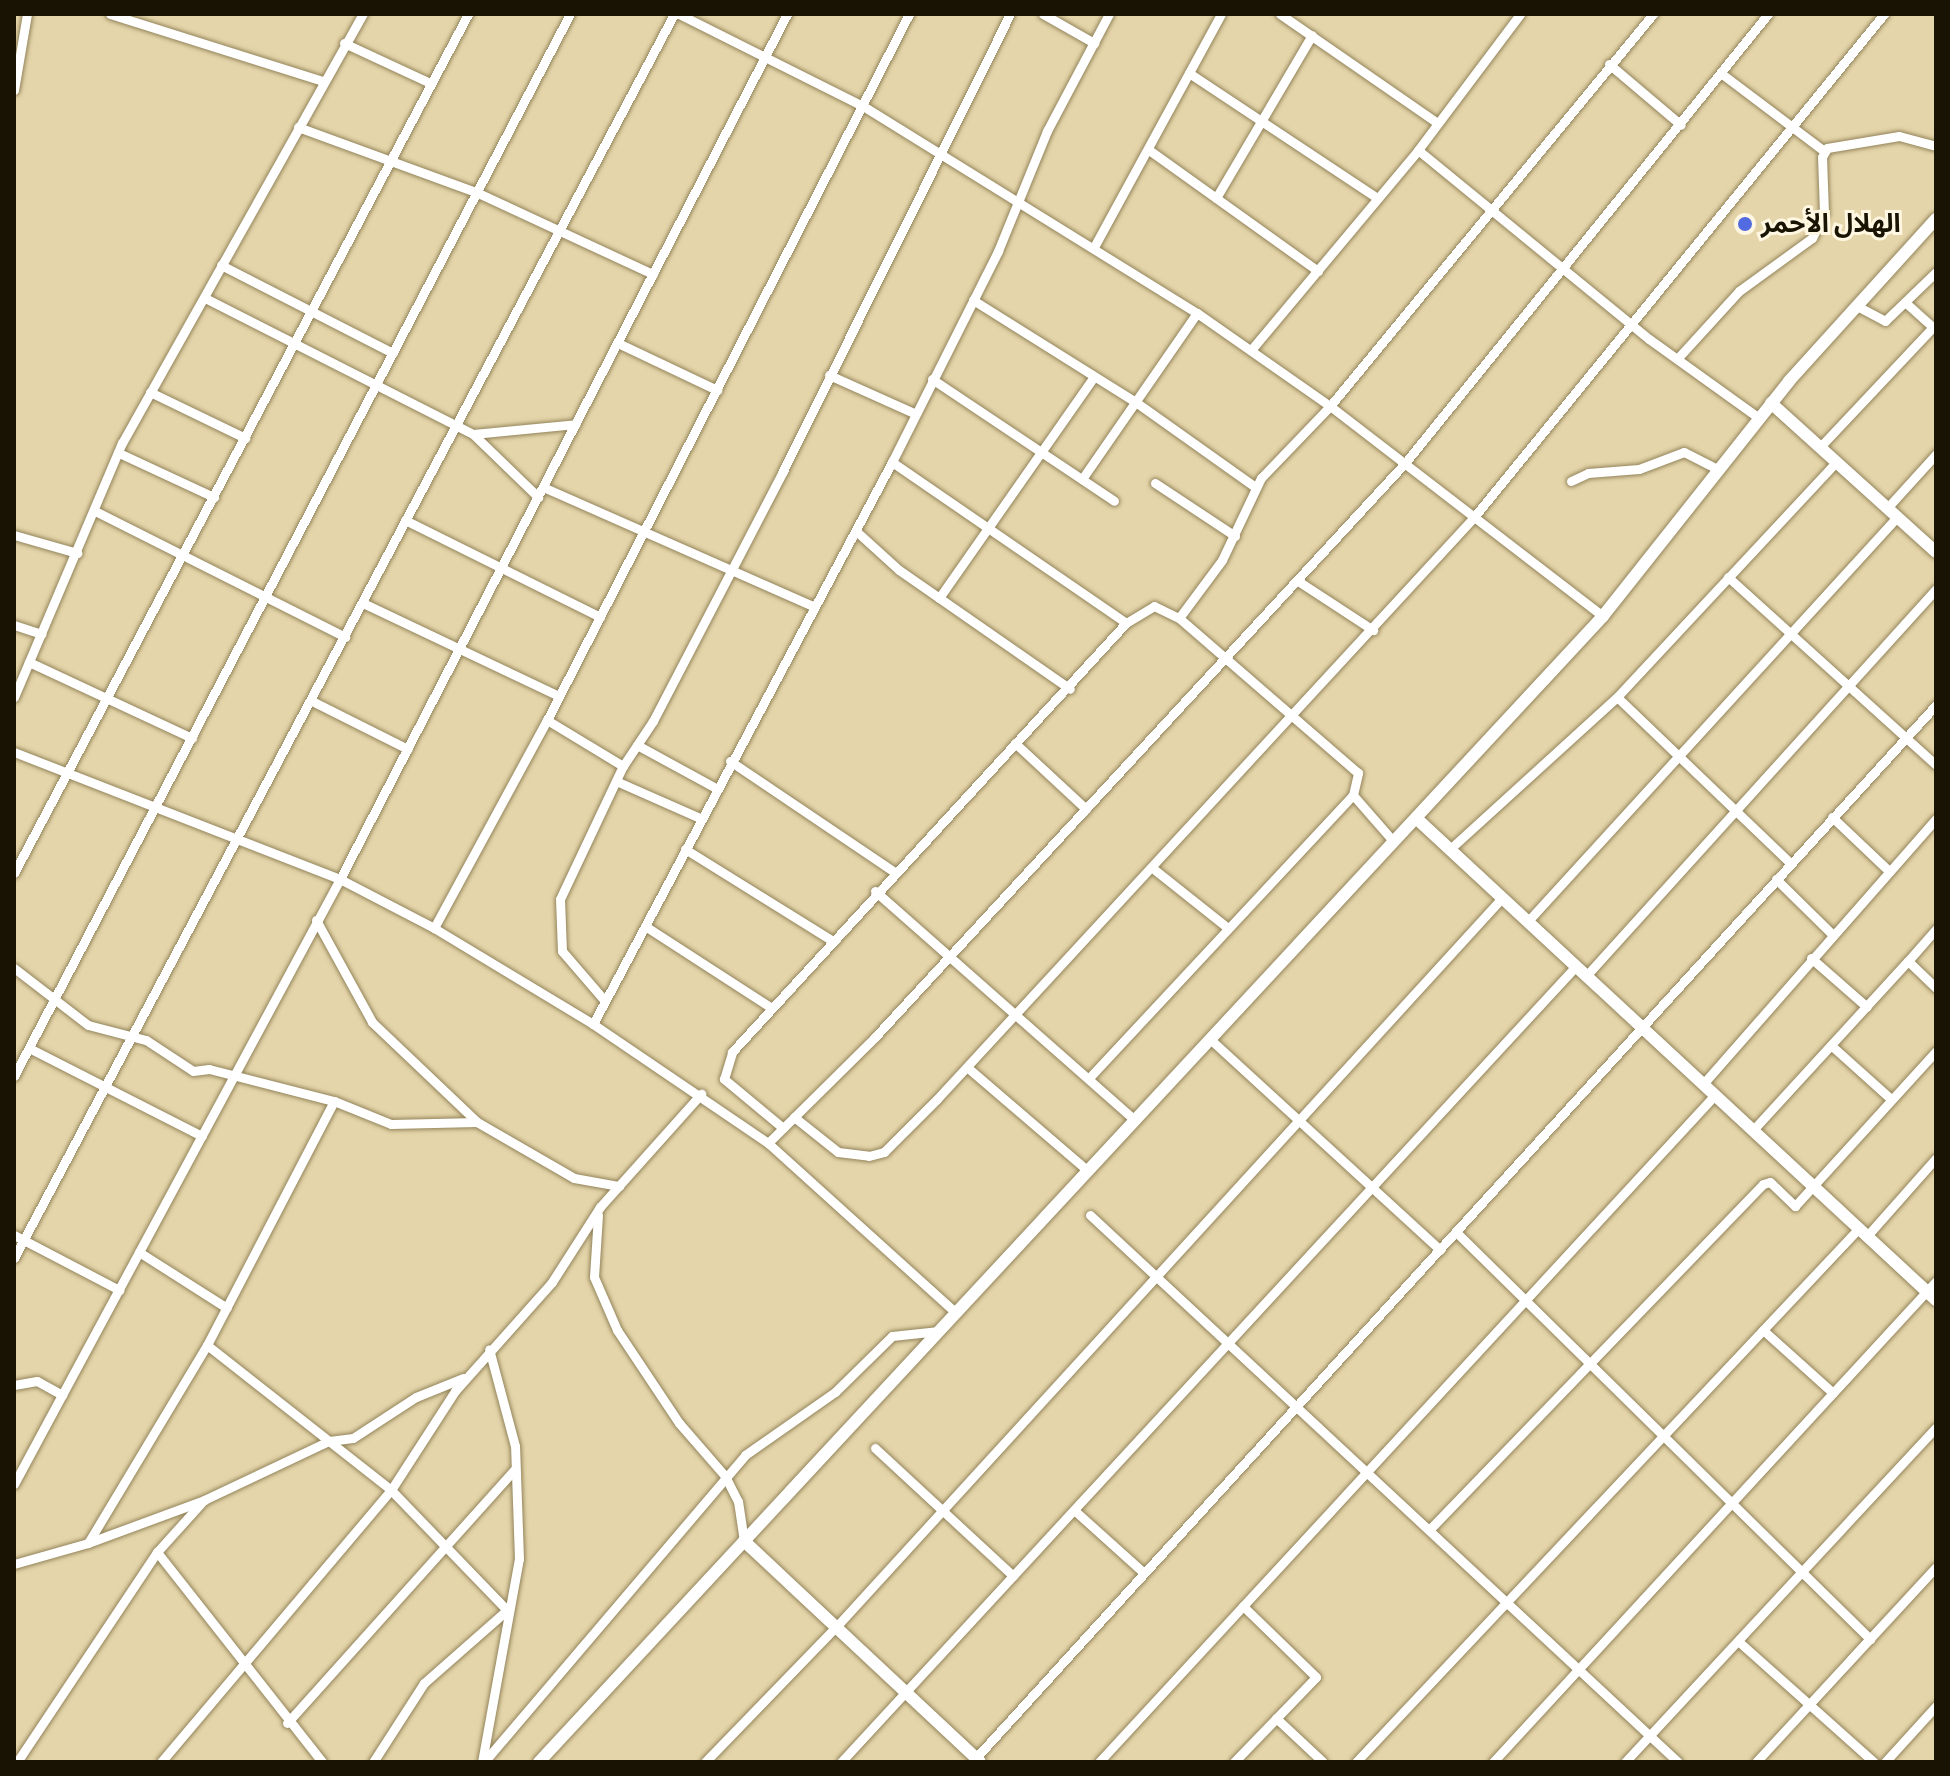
<!DOCTYPE html>
<meta charset="utf-8">
<style>
body{margin:0}
#map{position:relative;width:1950px;height:1776px;overflow:hidden;background:#e5d5aa;font-family:"Source Sans 3","Noto Sans Arabic",sans-serif}
div>[style]{position:absolute}
.roads{filter:drop-shadow(0 0 2px #93845b) drop-shadow(0 0 2px #93845b)}
.street>*{height:9px;margin:-4.5px;padding:0 4.5px;transform-origin:4.5px;border-radius:4.5px;background:#fff}
.secondary>*{height:12px;margin:-6px;padding:0 6px;transform-origin:6px;border-radius:6px;background:#fff}
.dots>*{width:22px;height:22px;translate:-50% -50%;box-sizing:border-box;border:4px solid #fff7e1;border-radius:50%}
span{translate:-50% -50%;white-space:nowrap;text-align:center;line-height:1.15;-webkit-text-stroke:6px #fff7e1;paint-order:stroke}
.poi-label{font-size:26px;color:#191304;font-weight:700}
.left{translate:0 -50%;text-align:left}
.frame{position:absolute;inset:0;border:16px solid #191304;pointer-events:none}
</style>
<div id="map">
<div class="roads">
<div class="street">
<div style="left:110px;top:14px;width:223px;rotate:17.5deg"></div>
<div style="left:679px;top:14px;width:206px;rotate:26.6deg"></div>
<div style="left:863px;top:106px;width:393px;rotate:31.8deg"></div>
<div style="left:1197px;top:313px;width:162px;rotate:35deg"></div>
<div style="left:1330px;top:406px;width:344px;rotate:37.6deg"></div>
<div style="left:1043px;top:14px;width:59px;rotate:29.6deg"></div>
<div style="left:1280px;top:14px;width:190px;rotate:34.7deg"></div>
<div style="left:344px;top:43px;width:95px;rotate:24.9deg"></div>
<div style="left:1609px;top:64px;width:94px;rotate:40.3deg"></div>
<div style="left:1189px;top:73px;width:226px;rotate:33.6deg"></div>
<div style="left:1722px;top:74px;width:128px;rotate:37deg"></div>
<div style="left:14px;top:90px;width:77px;rotate:-80.3deg"></div>
<div style="left:298px;top:127px;width:189px;rotate:20.1deg"></div>
<div style="left:476px;top:192px;width:195px;rotate:24.9deg"></div>
<div style="left:1149px;top:150px;width:208px;rotate:35.6deg"></div>
<div style="left:1418px;top:150px;width:298px;rotate:39.3deg"></div>
<div style="left:1649px;top:339px;width:135px;rotate:35.7deg"></div>
<div style="left:1216px;top:198px;width:189px;rotate:-59.5deg"></div>
<div style="left:1094px;top:247px;width:265px;rotate:-61.4deg"></div>
<div style="left:221px;top:265px;width:193px;rotate:27.1deg"></div>
<div style="left:205px;top:298px;width:301px;rotate:26.9deg"></div>
<div style="left:473px;top:434px;width:91px;rotate:44.1deg"></div>
<div style="left:973px;top:300px;width:194px;rotate:32.1deg"></div>
<div style="left:1137px;top:403px;width:145px;rotate:35.4deg"></div>
<div style="left:1906px;top:303px;width:40px;rotate:42deg"></div>
<div style="left:1857px;top:306px;width:32px;rotate:28deg"></div>
<div style="left:1885px;top:321px;width:71px;rotate:-43.9deg"></div>
<div style="left:618px;top:343px;width:110px;rotate:25.4deg"></div>
<div style="left:1251px;top:350px;width:261px;rotate:-50.1deg"></div>
<div style="left:1418px;top:150px;width:170px;rotate:-53.1deg"></div>
<div style="left:1677px;top:359px;width:92px;rotate:-47.6deg"></div>
<div style="left:1739px;top:291px;width:90px;rotate:-36deg"></div>
<div style="left:1812px;top:238px;width:28px;rotate:-64deg"></div>
<div style="left:1824px;top:213px;width:56px;rotate:-92deg"></div>
<div style="left:1822px;top:157px;width:10px;rotate:-61deg"></div>
<div style="left:1827px;top:148px;width:73px;rotate:-9.5deg"></div>
<div style="left:1899px;top:136px;width:38px;rotate:15deg"></div>
<div style="left:829px;top:375px;width:93px;rotate:24.1deg"></div>
<div style="left:932px;top:379px;width:219px;rotate:33.8deg"></div>
<div style="left:150px;top:392px;width:106px;rotate:25.8deg"></div>
<div style="left:473px;top:434px;width:103px;rotate:-5.5deg"></div>
<div style="left:1820px;top:447px;width:165px;rotate:-46.7deg"></div>
<div style="left:119px;top:453px;width:105px;rotate:24.9deg"></div>
<div style="left:892px;top:462px;width:284px;rotate:34.5deg"></div>
<div style="left:1082px;top:479px;width:202px;rotate:-55.3deg"></div>
<div style="left:1571px;top:481px;width:19px;rotate:-25deg"></div>
<div style="left:1588px;top:473px;width:51px;rotate:-4.5deg"></div>
<div style="left:1639px;top:469px;width:48px;rotate:-20.7deg"></div>
<div style="left:1684px;top:452px;width:38px;rotate:27deg"></div>
<div style="left:1155px;top:483px;width:96px;rotate:33.5deg"></div>
<div style="left:543px;top:487px;width:297px;rotate:23.8deg"></div>
<div style="left:1888px;top:507px;width:72px;rotate:-47.8deg"></div>
<div style="left:97px;top:512px;width:278px;rotate:26.7deg"></div>
<div style="left:405px;top:520px;width:218px;rotate:26.4deg"></div>
<div style="left:856px;top:531px;width:58px;rotate:42.2deg"></div>
<div style="left:899px;top:570px;width:208px;rotate:34.8deg"></div>
<div style="left:14px;top:535px;width:66px;rotate:15.9deg"></div>
<div style="left:1728px;top:577px;width:280px;rotate:42.1deg"></div>
<div style="left:1298px;top:581px;width:90px;rotate:33.2deg"></div>
<div style="left:939px;top:598px;width:269px;rotate:-55deg"></div>
<div style="left:363px;top:603px;width:217px;rotate:25.4deg"></div>
<div style="left:14px;top:625px;width:29px;rotate:18deg"></div>
<div style="left:29px;top:662px;width:180px;rotate:25deg"></div>
<div style="left:14px;top:697px;width:276px;rotate:-67deg"></div>
<div style="left:122px;top:443px;width:492px;rotate:-60.7deg"></div>
<div style="left:1617px;top:697px;width:240px;rotate:43.8deg"></div>
<div style="left:312px;top:701px;width:107px;rotate:26.6deg"></div>
<div style="left:547px;top:720px;width:89px;rotate:31.2deg"></div>
<div style="left:1015px;top:743px;width:97px;rotate:42.9deg"></div>
<div style="left:637px;top:745px;width:90px;rotate:28.6deg"></div>
<div style="left:14px;top:752px;width:350px;rotate:21.3deg"></div>
<div style="left:340px;top:879px;width:106px;rotate:27.5deg"></div>
<div style="left:434px;top:928px;width:186px;rotate:31.1deg"></div>
<div style="left:593px;top:1024px;width:212px;rotate:34.2deg"></div>
<div style="left:768px;top:1143px;width:253px;rotate:42.1deg"></div>
<div style="left:730px;top:761px;width:197px;rotate:34deg"></div>
<div style="left:616px;top:781px;width:92px;rotate:23.8deg"></div>
<div style="left:1353px;top:795px;width:62px;rotate:48.9deg"></div>
<div style="left:1832px;top:817px;width:79px;rotate:43.5deg"></div>
<div style="left:685px;top:849px;width:172px;rotate:31.9deg"></div>
<div style="left:1450px;top:849px;width:226px;rotate:-42.3deg"></div>
<div style="left:1617px;top:697px;width:321px;rotate:-47deg"></div>
<div style="left:1155px;top:870px;width:93px;rotate:38.5deg"></div>
<div style="left:14px;top:873px;width:972px;rotate:-62.14deg"></div>
<div style="left:1776px;top:879px;width:78px;rotate:44.5deg"></div>
<div style="left:875px;top:891px;width:346px;rotate:41.4deg"></div>
<div style="left:316px;top:920px;width:116px;rotate:61.2deg"></div>
<div style="left:372px;top:1022px;width:145px;rotate:43.6deg"></div>
<div style="left:1528px;top:921px;width:547px;rotate:-47.59deg"></div>
<div style="left:645px;top:926px;width:149px;rotate:32.9deg"></div>
<div style="left:434px;top:928px;width:237px;rotate:-61.5deg"></div>
<div style="left:547px;top:720px;width:793px;rotate:-62.85deg"></div>
<div style="left:1811px;top:958px;width:74px;rotate:41.2deg"></div>
<div style="left:1908px;top:961px;width:43px;rotate:-48.8deg"></div>
<div style="left:14px;top:968px;width:93px;rotate:37.6deg"></div>
<div style="left:88px;top:1025px;width:60px;rotate:14.5deg"></div>
<div style="left:146px;top:1040px;width:56px;rotate:33.4deg"></div>
<div style="left:193px;top:1071px;width:16px;rotate:-7deg"></div>
<div style="left:209px;top:1069px;width:129px;rotate:14.4deg"></div>
<div style="left:334px;top:1101px;width:61px;rotate:22deg"></div>
<div style="left:391px;top:1124px;width:86px;rotate:-1.3deg"></div>
<div style="left:477px;top:1122px;width:112px;rotate:30deg"></div>
<div style="left:574px;top:1178px;width:46px;rotate:10.1deg"></div>
<div style="left:1586px;top:976px;width:522px;rotate:-47.87deg"></div>
<div style="left:605px;top:1001px;width:66px;rotate:-130.7deg"></div>
<div style="left:562px;top:951px;width:52px;rotate:-92.2deg"></div>
<div style="left:560px;top:899px;width:147px;rotate:-64.7deg"></div>
<div style="left:623px;top:766px;width:54px;rotate:-56.3deg"></div>
<div style="left:653px;top:721px;width:282px;rotate:-62.5deg"></div>
<div style="left:783px;top:471px;width:510px;rotate:-63.59deg"></div>
<div style="left:593px;top:1024px;width:637px;rotate:-61.99deg"></div>
<div style="left:892px;top:462px;width:236px;rotate:-63.3deg"></div>
<div style="left:998px;top:251px;width:130px;rotate:-67.8deg"></div>
<div style="left:1047px;top:131px;width:132px;rotate:-62.1deg"></div>
<div style="left:1210px;top:1039px;width:312px;rotate:42.5deg"></div>
<div style="left:1833px;top:1047px;width:78px;rotate:41.9deg"></div>
<div style="left:29px;top:1048px;width:194px;rotate:27deg"></div>
<div style="left:968px;top:1068px;width:158px;rotate:40.6deg"></div>
<div style="left:14px;top:1076px;width:1199px;rotate:-62.37deg"></div>
<div style="left:1089px;top:1078px;width:387px;rotate:-47deg"></div>
<div style="left:1353px;top:795px;width:23px;rotate:-77deg"></div>
<div style="left:1358px;top:773px;width:237px;rotate:-139.1deg"></div>
<div style="left:1703px;top:1084px;width:353px;rotate:-48.7deg"></div>
<div style="left:794px;top:1117px;width:56px;rotate:38.5deg"></div>
<div style="left:838px;top:1152px;width:31px;rotate:7deg"></div>
<div style="left:869px;top:1156px;width:16px;rotate:-15deg"></div>
<div style="left:884px;top:1152px;width:75px;rotate:-45deg"></div>
<div style="left:937px;top:1099px;width:792px;rotate:-47.3deg"></div>
<div style="left:1474px;top:517px;width:649px;rotate:-50.82deg"></div>
<div style="left:783px;top:1128px;width:77px;rotate:-140.3deg"></div>
<div style="left:724px;top:1079px;width:28px;rotate:-73deg"></div>
<div style="left:732px;top:1052px;width:582px;rotate:-47.44deg"></div>
<div style="left:1126px;top:623px;width:33px;rotate:-31deg"></div>
<div style="left:1154px;top:606px;width:28px;rotate:26deg"></div>
<div style="left:1179px;top:618px;width:72px;rotate:-53.4deg"></div>
<div style="left:1222px;top:560px;width:91px;rotate:-64.6deg"></div>
<div style="left:1261px;top:478px;width:100px;rotate:-46.2deg"></div>
<div style="left:1330px;top:406px;width:508px;rotate:-50.51deg"></div>
<div style="left:1753px;top:1130px;width:229px;rotate:-47.5deg"></div>
<div style="left:1908px;top:961px;width:39px;rotate:44deg"></div>
<div style="left:768px;top:1143px;width:151px;rotate:-44.7deg"></div>
<div style="left:875px;top:1037px;width:781px;rotate:-47.28deg"></div>
<div style="left:1405px;top:463px;width:577px;rotate:-51.05deg"></div>
<div style="left:598px;top:1215px;width:62px;rotate:93.7deg"></div>
<div style="left:594px;top:1277px;width:58px;rotate:66.5deg"></div>
<div style="left:617px;top:1330px;width:112px;rotate:56.3deg"></div>
<div style="left:679px;top:1423px;width:70px;rotate:49deg"></div>
<div style="left:725px;top:1476px;width:28px;rotate:63deg"></div>
<div style="left:738px;top:1501px;width:40px;rotate:81.5deg"></div>
<div style="left:1090px;top:1215px;width:803px;rotate:42.93deg"></div>
<div style="left:1456px;top:1232px;width:581px;rotate:44.51deg"></div>
<div style="left:14px;top:1235px;width:119px;rotate:27.6deg"></div>
<div style="left:1867px;top:1236px;width:104px;rotate:-48.5deg"></div>
<div style="left:139px;top:1252px;width:104px;rotate:32.5deg"></div>
<div style="left:14px;top:1258px;width:1408px;rotate:-62.05deg"></div>
<div style="left:1763px;top:1330px;width:94px;rotate:42deg"></div>
<div style="left:207px;top:1345px;width:234px;rotate:38.2deg"></div>
<div style="left:391px;top:1490px;width:167px;rotate:46deg"></div>
<div style="left:507px;top:1610px;width:111px;rotate:138.7deg"></div>
<div style="left:424px;top:1683px;width:94px;rotate:122.8deg"></div>
<div style="left:14px;top:1385px;width:23px;rotate:-10deg"></div>
<div style="left:37px;top:1381px;width:29px;rotate:29deg"></div>
<div style="left:875px;top:1448px;width:188px;rotate:42.8deg"></div>
<div style="left:14px;top:1484px;width:687px;rotate:-61.68deg"></div>
<div style="left:340px;top:879px;width:974px;rotate:-62.67deg"></div>
<div style="left:1074px;top:1510px;width:94px;rotate:42deg"></div>
<div style="left:1430px;top:1529px;width:479px;rotate:-46deg"></div>
<div style="left:1763px;top:1184px;width:7px;rotate:-16deg"></div>
<div style="left:1770px;top:1182px;width:35px;rotate:44deg"></div>
<div style="left:1795px;top:1206px;width:210px;rotate:-47.7deg"></div>
<div style="left:88px;top:1543px;width:231px;rotate:-59deg"></div>
<div style="left:207px;top:1345px;width:275px;rotate:-62.5deg"></div>
<div style="left:157px;top:1552px;width:267px;rotate:51.8deg"></div>
<div style="left:14px;top:1564px;width:77px;rotate:-15.8deg"></div>
<div style="left:88px;top:1543px;width:124px;rotate:-20.3deg"></div>
<div style="left:204px;top:1500px;width:138px;rotate:-25.3deg"></div>
<div style="left:329px;top:1441px;width:24px;rotate:-7deg"></div>
<div style="left:353px;top:1438px;width:75px;rotate:-33.1deg"></div>
<div style="left:416px;top:1397px;width:51px;rotate:-22deg"></div>
<div style="left:1738px;top:1641px;width:182px;rotate:41.7deg"></div>
<div style="left:1276px;top:1718px;width:64px;rotate:43.1deg"></div>
<div style="left:287px;top:1723px;width:341px;rotate:-48.1deg"></div>
<div style="left:973px;top:1761px;width:1429px;rotate:-47.64deg"></div>
<div style="left:17px;top:1762px;width:252px;rotate:-56.3deg"></div>
<div style="left:157px;top:1552px;width:67px;rotate:-48deg"></div>
<div style="left:161px;top:1762px;width:356px;rotate:-49.8deg"></div>
<div style="left:391px;top:1490px;width:118px;rotate:-57.1deg"></div>
<div style="left:455px;top:1391px;width:146px;rotate:-48.3deg"></div>
<div style="left:552px;top:1282px;width:89px;rotate:-57.4deg"></div>
<div style="left:600px;top:1207px;width:152px;rotate:-48.2deg"></div>
<div style="left:482px;top:1762px;width:206px;rotate:-79.7deg"></div>
<div style="left:519px;top:1559px;width:113px;rotate:-92deg"></div>
<div style="left:515px;top:1446px;width:100px;rotate:-105deg"></div>
<div style="left:484px;top:1762px;width:403px;rotate:-49.6deg"></div>
<div style="left:745px;top:1455px;width:110px;rotate:-35deg"></div>
<div style="left:835px;top:1392px;width:80px;rotate:-44.5deg"></div>
<div style="left:892px;top:1336px;width:47px;rotate:-6.1deg"></div>
<div style="left:705px;top:1762px;width:188px;rotate:-45.9deg"></div>
<div style="left:836px;top:1627px;width:987px;rotate:-47.59deg"></div>
<div style="left:841px;top:1762px;width:1083px;rotate:-47.28deg"></div>
<div style="left:1099px;top:1762px;width:908px;rotate:-47.28deg"></div>
<div style="left:1234px;top:1762px;width:118px;rotate:-46deg"></div>
<div style="left:1316px;top:1677px;width:102px;rotate:-135.8deg"></div>
<div style="left:1356px;top:1762px;width:734px;rotate:-46.71deg"></div>
<div style="left:1493px;top:1762px;width:654px;rotate:-47.35deg"></div>
<div style="left:1625px;top:1762px;width:457px;rotate:-47.1deg"></div>
<div style="left:1756px;top:1762px;width:265px;rotate:-47.3deg"></div>
<div style="left:1885px;top:1762px;width:76px;rotate:-47.7deg"></div>
</div>
<div class="secondary">
<div style="left:1771px;top:403px;width:222px;rotate:42.1deg"></div>
<div style="left:1416px;top:818px;width:709px;rotate:42.83deg"></div>
<div style="left:744px;top:1541px;width:323px;rotate:43.1deg"></div>
<div style="left:539px;top:1762px;width:1564px;rotate:-47.12deg"></div>
<div style="left:1603px;top:616px;width:300px;rotate:-51.6deg"></div>
<div style="left:1789px;top:381px;width:219px;rotate:-47.8deg"></div>
</div>
</div>
<div class="dots">
<div style="left:1745px;top:224px;background:#526be1"></div>
</div>
<div class="poi-label">
<span class="left" style="left:1761px;top:224px">الهلال الأحمر</span>
</div>
<div class="frame"></div>
</div>
